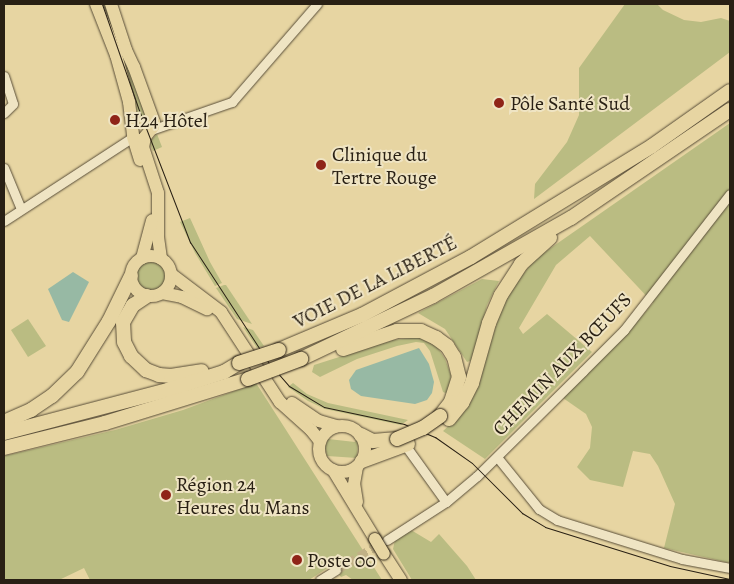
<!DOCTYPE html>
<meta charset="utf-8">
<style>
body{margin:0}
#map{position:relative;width:734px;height:584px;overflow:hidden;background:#e7d5a2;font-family:Alegreya,serif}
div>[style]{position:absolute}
.green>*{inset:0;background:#babc82}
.round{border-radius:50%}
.water>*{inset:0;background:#97b9a4}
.minor-tunnel>*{height:9px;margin-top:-4.5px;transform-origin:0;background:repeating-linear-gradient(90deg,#c1b186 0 9px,transparent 0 13.5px)}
.roads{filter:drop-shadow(0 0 1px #584d38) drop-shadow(0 0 1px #584d38)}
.minor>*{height:9px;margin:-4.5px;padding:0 4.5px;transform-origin:4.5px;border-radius:4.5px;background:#efe4c3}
.primary>*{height:12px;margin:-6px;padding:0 6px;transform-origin:6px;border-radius:6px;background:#e7d5a2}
.primary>.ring{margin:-6px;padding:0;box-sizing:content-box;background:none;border:12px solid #e7d5a2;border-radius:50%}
.trunk>*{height:14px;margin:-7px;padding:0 7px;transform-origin:7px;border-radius:7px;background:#e7d5a2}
.tram>*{height:1px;margin:-0.5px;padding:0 0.5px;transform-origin:0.5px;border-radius:0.5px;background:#292014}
.bridges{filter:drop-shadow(0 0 1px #292014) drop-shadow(0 0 1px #292014)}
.primary-bridge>*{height:12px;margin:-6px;padding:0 6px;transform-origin:6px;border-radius:6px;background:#e7d5a2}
.trunk-bridge>*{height:14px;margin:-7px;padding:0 7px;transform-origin:7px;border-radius:7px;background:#e7d5a2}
.dots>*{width:14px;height:14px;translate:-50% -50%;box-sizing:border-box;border:2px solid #efe4c3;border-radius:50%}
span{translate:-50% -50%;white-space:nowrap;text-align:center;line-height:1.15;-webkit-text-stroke:4px #efe4c3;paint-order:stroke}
.poi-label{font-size:20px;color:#292014}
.left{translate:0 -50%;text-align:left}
.street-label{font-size:20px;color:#292014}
.frame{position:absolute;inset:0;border:5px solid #292014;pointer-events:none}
</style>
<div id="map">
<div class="green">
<div style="clip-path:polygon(100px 4px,107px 4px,148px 120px,145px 122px,139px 116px)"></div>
<div style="clip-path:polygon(625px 4px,657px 4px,663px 10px,684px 20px,701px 22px,721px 18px,730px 21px,730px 52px,534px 199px,535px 184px,567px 142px,579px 115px,579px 68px)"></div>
<div style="clip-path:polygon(730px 123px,730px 563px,664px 548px,675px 504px,658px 466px,650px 454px,633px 451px,623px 487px,590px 480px,577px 467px,590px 448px,592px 427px,586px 414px,563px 398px,625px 336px,653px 303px,590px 236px,556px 265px,519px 328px,523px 334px,547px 314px,592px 352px,485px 459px,443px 431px,454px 421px,479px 379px,501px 310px,513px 287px,535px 259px)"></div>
<div style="clip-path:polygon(157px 134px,162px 147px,153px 151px,149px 142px)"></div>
<div style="clip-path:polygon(190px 218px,210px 262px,222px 283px,215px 286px,195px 253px,180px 222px)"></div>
<div class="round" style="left:135px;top:259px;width:32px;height:32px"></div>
<div style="clip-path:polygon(482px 279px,499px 281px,487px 305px,473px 360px,467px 362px,445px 329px,418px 313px)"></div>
<div style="clip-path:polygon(224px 285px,226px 285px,252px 324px,237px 319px,216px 288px)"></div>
<div style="clip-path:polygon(28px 319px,46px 346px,28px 357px,11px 330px)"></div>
<div style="clip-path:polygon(243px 327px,253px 330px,264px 346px,257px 348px)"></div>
<div style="clip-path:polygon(420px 337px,436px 345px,445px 359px,451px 375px,448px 394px,443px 392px,430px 351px,424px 343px,416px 342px,397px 346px,357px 359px,320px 377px,312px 372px,314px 365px,393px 340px)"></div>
<div style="clip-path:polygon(256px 383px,382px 580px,353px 580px,346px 575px,341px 577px,332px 565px,309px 580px,90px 580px,84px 568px,59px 580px,4px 580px,4px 456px,115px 430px,183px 410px)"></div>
<div style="clip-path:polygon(293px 383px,307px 394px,328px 403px,408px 420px,401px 425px,325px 409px,308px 401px,288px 387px)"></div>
<div style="clip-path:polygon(356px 438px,358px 443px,357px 458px,327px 456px,325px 447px,328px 439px,355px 442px)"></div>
<div style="clip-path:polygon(411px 530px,431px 542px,439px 534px,467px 566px,476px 580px,412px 580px,393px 549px,395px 540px)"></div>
</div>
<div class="water">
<div style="clip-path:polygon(73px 272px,89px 282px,69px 322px,62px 320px,48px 289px)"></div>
<div style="clip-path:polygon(419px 348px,429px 364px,434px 382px,432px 393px,427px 400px,415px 404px,361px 396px,351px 389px,349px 380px,356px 370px)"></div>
</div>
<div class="minor-tunnel">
<div style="left:336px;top:570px;width:55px;rotate:-30.8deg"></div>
</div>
<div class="roads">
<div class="minor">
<div style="left:4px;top:76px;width:29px;rotate:72deg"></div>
<div style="left:13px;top:104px;width:13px;rotate:135deg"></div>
<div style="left:151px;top:130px;width:86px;rotate:-19.1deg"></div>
<div style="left:232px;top:102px;width:130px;rotate:-49.1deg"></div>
<div style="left:4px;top:168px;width:44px;rotate:67.5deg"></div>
<div style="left:4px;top:221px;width:154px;rotate:-33.1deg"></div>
<div style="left:133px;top:137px;width:5px;rotate:11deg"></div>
<div style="left:405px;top:445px;width:70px;rotate:54.3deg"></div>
<div style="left:497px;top:457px;width:67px;rotate:51.1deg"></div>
<div style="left:539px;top:509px;width:21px;rotate:31deg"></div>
<div style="left:557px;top:520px;width:131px;rotate:17.3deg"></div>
<div style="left:682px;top:559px;width:49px;rotate:10.6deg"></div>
<div style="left:387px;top:540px;width:70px;rotate:-32.8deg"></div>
<div style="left:446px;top:502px;width:40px;rotate:-40deg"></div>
<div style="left:477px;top:476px;width:149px;rotate:-44.7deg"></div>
<div style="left:583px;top:371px;width:58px;rotate:-45deg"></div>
<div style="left:624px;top:330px;width:172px;rotate:-52.1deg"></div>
<div style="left:320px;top:580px;width:19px;rotate:-32deg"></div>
</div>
<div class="primary">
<div style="left:96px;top:4px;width:55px;rotate:68.6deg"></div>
<div style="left:116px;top:55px;width:49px;rotate:74.5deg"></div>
<div style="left:129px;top:102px;width:35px;rotate:83deg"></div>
<div style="left:133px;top:137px;width:24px;rotate:73deg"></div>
<div style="left:111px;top:4px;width:48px;rotate:71.9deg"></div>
<div style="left:126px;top:50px;width:19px;rotate:65deg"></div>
<div style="left:134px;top:67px;width:59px;rotate:70deg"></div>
<div style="left:154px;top:122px;width:5px;rotate:101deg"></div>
<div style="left:153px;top:127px;width:13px;rotate:129deg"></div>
<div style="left:145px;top:137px;width:10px;rotate:101deg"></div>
<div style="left:143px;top:147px;width:48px;rotate:71.9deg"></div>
<div style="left:158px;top:193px;width:44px;rotate:90deg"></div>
<div style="left:158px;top:237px;width:22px;rotate:82deg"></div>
<div class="ring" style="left:131px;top:256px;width:28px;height:28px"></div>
<div style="left:142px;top:258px;width:39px;rotate:-75deg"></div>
<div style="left:171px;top:274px;width:63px;rotate:37.2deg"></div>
<div style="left:221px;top:312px;width:108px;rotate:56.8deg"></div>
<div style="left:280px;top:402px;width:42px;rotate:42.1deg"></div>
<div style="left:311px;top:430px;width:14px;rotate:51deg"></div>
<div style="left:162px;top:293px;width:20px;rotate:11deg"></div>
<div style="left:182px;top:297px;width:28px;rotate:26deg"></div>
<div style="left:292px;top:403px;width:32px;rotate:34deg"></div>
<div style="left:319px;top:421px;width:19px;rotate:16deg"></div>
<div class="ring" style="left:319px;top:426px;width:34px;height:34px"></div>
<div style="left:333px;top:470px;width:81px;rotate:58.7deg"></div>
<div style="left:357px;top:502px;width:18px;rotate:-99deg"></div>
<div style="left:354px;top:484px;width:17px;rotate:-80deg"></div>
<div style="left:384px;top:554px;width:31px;rotate:57deg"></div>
</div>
<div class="trunk">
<div style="left:147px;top:296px;width:17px;rotate:147deg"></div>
<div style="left:133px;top:305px;width:20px;rotate:120deg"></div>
<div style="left:123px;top:322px;width:20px;rotate:87deg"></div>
<div style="left:124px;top:342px;width:16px;rotate:63deg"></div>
<div style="left:131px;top:356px;width:21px;rotate:43deg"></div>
<div style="left:146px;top:370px;width:14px;rotate:21deg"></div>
<div style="left:159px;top:375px;width:12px;rotate:5deg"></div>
<div style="left:171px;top:376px;width:31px;rotate:-9deg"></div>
<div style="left:343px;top:349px;width:57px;rotate:-18.4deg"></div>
<div style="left:397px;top:331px;width:24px"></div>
<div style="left:421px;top:331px;width:17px;rotate:25deg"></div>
<div style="left:436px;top:338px;width:14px;rotate:36deg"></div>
<div style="left:447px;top:346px;width:13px;rotate:58deg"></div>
<div style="left:454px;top:357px;width:21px;rotate:76deg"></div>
<div style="left:459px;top:377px;width:26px;rotate:108deg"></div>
<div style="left:451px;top:402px;width:18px;rotate:128deg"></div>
<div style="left:279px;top:350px;width:90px;rotate:-22.9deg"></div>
<div style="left:362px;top:315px;width:123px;rotate:-28deg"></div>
<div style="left:471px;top:257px;width:212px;rotate:-31.5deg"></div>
<div style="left:652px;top:146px;width:95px;rotate:-35.2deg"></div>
<div style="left:301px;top:359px;width:146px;rotate:-25.5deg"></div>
<div style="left:433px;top:296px;width:159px;rotate:-29.5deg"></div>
<div style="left:571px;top:218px;width:192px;rotate:-34.2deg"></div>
<div style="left:449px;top:419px;width:21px;rotate:-51deg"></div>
<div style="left:462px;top:403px;width:22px;rotate:-63deg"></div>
<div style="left:472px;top:383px;width:62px;rotate:-74.2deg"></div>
<div style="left:489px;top:323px;width:30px;rotate:-67deg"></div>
<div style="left:501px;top:295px;width:37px;rotate:-57deg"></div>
<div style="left:521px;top:264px;width:39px;rotate:-42deg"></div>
<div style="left:4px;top:422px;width:30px;rotate:-24deg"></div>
<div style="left:31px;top:410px;width:25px;rotate:-34deg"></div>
<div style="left:52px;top:396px;width:35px;rotate:-44deg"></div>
<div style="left:77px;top:372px;width:60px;rotate:-57.9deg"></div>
<div style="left:109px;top:321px;width:50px;rotate:-63.9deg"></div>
<div style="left:4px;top:433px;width:170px;rotate:-14.7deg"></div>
<div style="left:168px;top:390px;width:59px;rotate:-17.8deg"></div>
<div style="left:224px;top:372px;width:17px;rotate:-31deg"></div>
<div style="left:361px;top:435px;width:13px;rotate:27deg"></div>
<div style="left:373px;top:441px;width:24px;rotate:-5deg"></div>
<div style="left:4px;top:448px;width:104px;rotate:-13.9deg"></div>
<div style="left:105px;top:423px;width:150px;rotate:-17.1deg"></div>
<div style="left:362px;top:461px;width:49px;rotate:-20.3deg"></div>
</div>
</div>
<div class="tram">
<div style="left:102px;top:4px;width:112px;rotate:70.8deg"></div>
<div style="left:139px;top:110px;width:142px;rotate:68.9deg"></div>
<div style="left:190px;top:242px;width:145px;rotate:56.9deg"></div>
<div style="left:269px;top:363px;width:30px;rotate:49deg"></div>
<div style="left:289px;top:386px;width:41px;rotate:31deg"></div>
<div style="left:324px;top:407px;width:82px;rotate:12deg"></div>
<div style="left:404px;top:424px;width:34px;rotate:23deg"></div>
<div style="left:435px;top:437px;width:45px;rotate:35.1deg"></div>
<div style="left:472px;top:463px;width:71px;rotate:45deg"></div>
<div style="left:522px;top:513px;width:27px;rotate:31deg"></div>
<div style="left:545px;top:527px;width:131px;rotate:17.3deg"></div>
<div style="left:670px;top:566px;width:61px;rotate:12.2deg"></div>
</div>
<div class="bridges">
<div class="primary-bridge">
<div style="left:375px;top:539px;width:17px;rotate:59deg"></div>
</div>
<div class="trunk-bridge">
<div style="left:239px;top:363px;width:42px;rotate:-18deg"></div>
<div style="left:248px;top:379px;width:57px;rotate:-20.7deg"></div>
<div style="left:397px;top:439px;width:28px;rotate:-23deg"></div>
<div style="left:423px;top:428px;width:21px;rotate:-35deg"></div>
</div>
</div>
<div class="dots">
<div style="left:499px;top:103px;background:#8f2418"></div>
<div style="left:115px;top:120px;background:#8f2418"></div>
<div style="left:321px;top:165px;background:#8f2418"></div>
<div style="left:166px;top:495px;background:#8f2418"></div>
<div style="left:297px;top:560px;background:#8f2418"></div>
</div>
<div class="poi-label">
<span class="left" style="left:510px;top:103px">Pôle Santé Sud</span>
<span class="left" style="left:125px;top:120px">H24 Hôtel</span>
<span class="left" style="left:332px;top:166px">Clinique du<br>Tertre Rouge</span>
<span class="left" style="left:176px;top:496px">Région 24<br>Heures du Mans</span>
<span class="left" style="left:307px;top:560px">Poste 00</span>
</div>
<div class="street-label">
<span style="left:375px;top:282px;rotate:-27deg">VOIE DE LA LIBERTÉ</span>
<span style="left:562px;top:364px;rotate:-46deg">CHEMIN AUX BŒUFS</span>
</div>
<div class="frame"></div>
</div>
